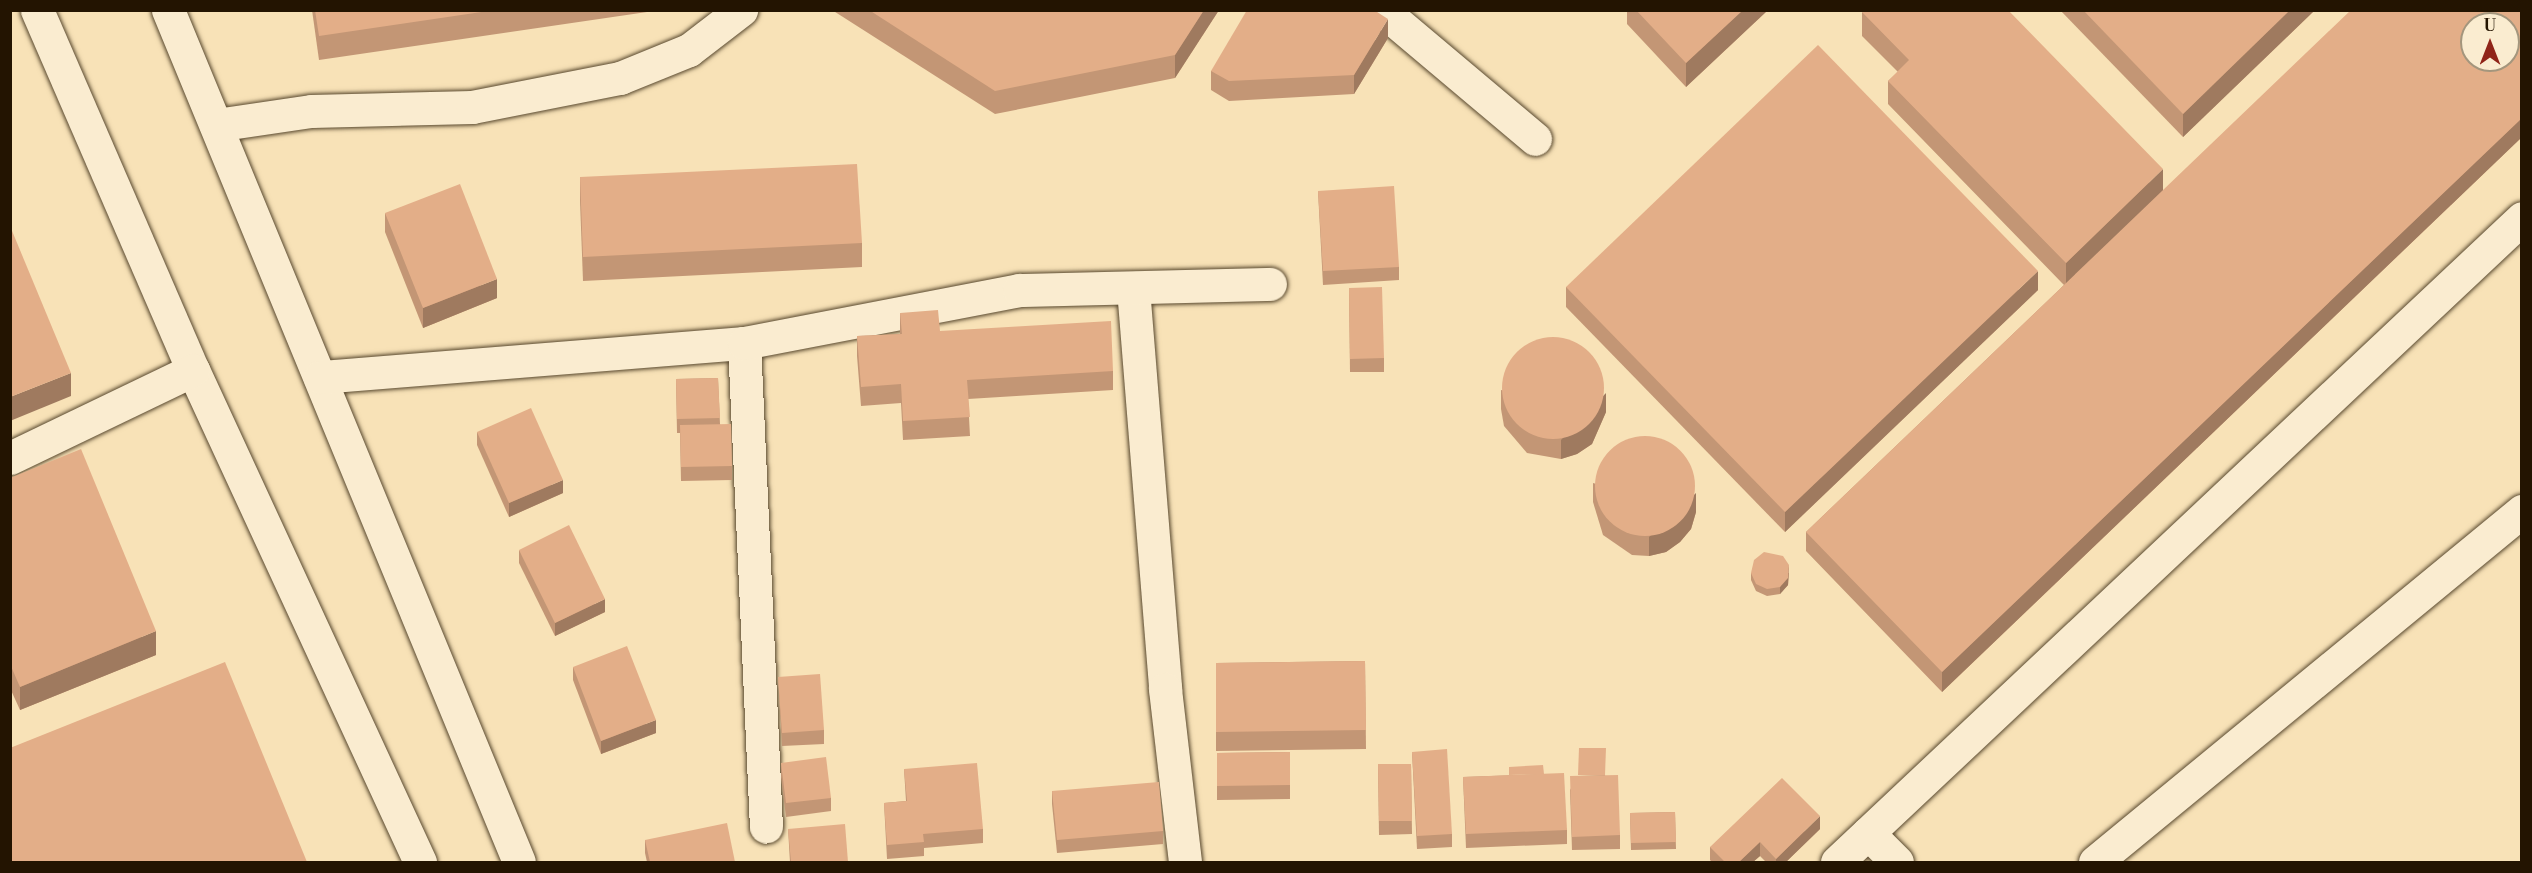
<!DOCTYPE html>
<style>
body{margin:0}
#map{position:relative;width:2532px;height:873px;overflow:hidden;background:#f8e2b7;font-family:"Libre Bodoni",serif}
div>[style]{position:absolute}
.roads{filter:drop-shadow(0 0 2px #58482e) drop-shadow(0 0 2px #58482e)}
.minor>*{height:33px;margin:-16.5px;padding:0 16.5px;transform-origin:16.5px;border-radius:16.5px;background:#faecd0}
.wall>*{inset:0;background:#c39675}
.shaded-wall>*{inset:0;background:#9f7a5f}
.building>*{inset:0;background:#e3ae88}
.round{border-radius:50%}
span{translate:-50% -50%;white-space:nowrap;text-align:center;line-height:1.15;-webkit-text-stroke:4.5px #faecd0;paint-order:stroke}
.frame{position:absolute;inset:0;border:12px solid #231401;pointer-events:none}
.north{position:absolute;left:2460px;top:12px;width:60px;height:60px;box-sizing:border-box;background:#faecd0;border:2px solid #a4967d;border-radius:50%;rotate:0deg;font-size:16px;font-weight:700;line-height:24px;text-align:center;color:#231401}
.north::after{content:'';display:block;margin:auto;width:21px;height:27px;background:#8f2418;clip-path:polygon(50% 0,100% 100%,50% 72%,0 100%)}
</style>
<div id="map">
<div class="roads">
<div class="minor">
<div style="left:37px;top:10px;width:392px;rotate:66.6deg"></div>
<div style="left:193px;top:370px;width:542px;rotate:65.23deg"></div>
<div style="left:168px;top:10px;width:921px;rotate:67.61deg"></div>
<div style="left:1382px;top:10px;width:200px;rotate:40.1deg"></div>
<div style="left:216px;top:125px;width:96px;rotate:-8.4deg"></div>
<div style="left:311px;top:111px;width:161px;rotate:-1.4deg"></div>
<div style="left:472px;top:107px;width:151px;rotate:-11.1deg"></div>
<div style="left:620px;top:78px;width:74px;rotate:-22.1deg"></div>
<div style="left:689px;top:50px;width:66px;rotate:-37.6deg"></div>
<div style="left:1133px;top:288px;width:402px;rotate:85.4deg"></div>
<div style="left:1165px;top:689px;width:174px;rotate:83.4deg"></div>
<div style="left:744px;top:343px;width:484px;rotate:87.4deg"></div>
<div style="left:320px;top:377px;width:425px;rotate:-4.6deg"></div>
<div style="left:744px;top:343px;width:280px;rotate:-10.9deg"></div>
<div style="left:1019px;top:290px;width:251px;rotate:-1.4deg"></div>
<div style="left:10px;top:458px;width:203px;rotate:-25.7deg"></div>
<div style="left:1868px;top:833px;width:41px;rotate:45deg"></div>
<div style="left:1837px;top:862px;width:940px;rotate:-43.23deg"></div>
<div style="left:2095px;top:862px;width:553px;rotate:-39.42deg"></div>
</div>
</div>
<div class="wall">
<div style="clip-path:polygon(312px 10px,649px 10px,647px 12px,319px 60px)"></div>
<div style="clip-path:polygon(832px 10px,1219px 10px,1175px 78px,995px 114px)"></div>
<div style="clip-path:polygon(1627px 10px,1768px 10px,1686px 87px,1627px 24px)"></div>
<div style="clip-path:polygon(2060px 10px,2315px 10px,2183px 137px)"></div>
<div style="clip-path:polygon(2522px 10px,2522px 137px,1942px 692px,1806px 551px,1806px 532px,2064px 285px,1888px 104px,1888px 81px,1898px 72px,1862px 36px,1862px 12px,2163px 191px)"></div>
<div style="clip-path:polygon(1388px 38px,1354px 94px,1229px 101px,1211px 90px,1211px 71px)"></div>
<div style="clip-path:polygon(580px 177px,862px 243px,862px 267px,583px 281px,580px 201px)"></div>
<div style="clip-path:polygon(1318px 191px,1399px 267px,1399px 280px,1323px 285px)"></div>
<div style="clip-path:polygon(385px 213px,497px 298px,423px 328px,385px 232px)"></div>
<div style="clip-path:polygon(1566px 287px,2038px 290px,1785px 532px,1566px 307px)"></div>
<div style="clip-path:polygon(1349px 288px,1384px 358px,1384px 372px,1350px 372px)"></div>
<div style="clip-path:polygon(900px 313px,940px 331px,1113px 371px,1113px 390px,968px 399px,970px 436px,903px 440px,901px 403px,861px 406px,857px 356px,857px 336px,900px 334px)"></div>
<div style="clip-path:polygon(718px 378px,720px 424px,732px 466px,732px 480px,681px 481px,680px 433px,677px 433px,676px 379px)"></div>
<div style="clip-path:polygon(1501px 390px,1606px 412px,1592px 444px,1577px 454px,1561px 459px,1527px 453px,1504px 426px,1501px 409px)"></div>
<div style="clip-path:polygon(477px 432px,563px 493px,509px 517px,477px 445px)"></div>
<div style="clip-path:polygon(10px 478px,156px 655px,20px 710px,10px 688px)"></div>
<div style="clip-path:polygon(1593px 483px,1696px 512px,1691px 529px,1680px 542px,1666px 552px,1649px 556px,1632px 555px,1603px 535px,1593px 502px)"></div>
<div style="clip-path:polygon(519px 550px,605px 612px,555px 636px,519px 563px)"></div>
<div style="clip-path:polygon(1751px 573px,1789px 573px,1788px 585px,1780px 594px,1767px 596px,1756px 591px,1751px 580px)"></div>
<div style="clip-path:polygon(1365px 661px,1366px 749px,1216px 751px,1216px 663px)"></div>
<div style="clip-path:polygon(573px 667px,656px 733px,601px 754px,573px 680px)"></div>
<div style="clip-path:polygon(778px 677px,824px 730px,824px 744px,782px 746px)"></div>
<div style="clip-path:polygon(1290px 752px,1290px 799px,1217px 800px,1217px 753px)"></div>
<div style="clip-path:polygon(1412px 752px,1452px 834px,1452px 847px,1417px 849px)"></div>
<div style="clip-path:polygon(781px 763px,831px 798px,831px 811px,786px 817px,781px 777px)"></div>
<div style="clip-path:polygon(1378px 764px,1411px 764px,1412px 834px,1379px 835px)"></div>
<div style="clip-path:polygon(904px 769px,983px 829px,983px 843px,924px 848px,924px 856px,887px 859px,884px 803px,906px 801px)"></div>
<div style="clip-path:polygon(1544px 774px,1567px 830px,1567px 844px,1466px 848px,1463px 777px)"></div>
<div style="clip-path:polygon(1605px 775px,1620px 835px,1620px 849px,1572px 850px,1570px 790px,1578px 776px)"></div>
<div style="clip-path:polygon(1052px 791px,1163px 831px,1163px 844px,1057px 853px,1052px 804px)"></div>
<div style="clip-path:polygon(1675px 812px,1676px 849px,1631px 850px,1630px 813px)"></div>
<div style="clip-path:polygon(788px 829px,848px 862px,790px 862px)"></div>
<div style="clip-path:polygon(1820px 829px,1786px 862px,1766px 862px,1760px 856px,1753px 862px,1712px 862px,1710px 860px,1710px 847px)"></div>
<div style="clip-path:polygon(645px 840px,735px 862px,647px 862px,645px 853px)"></div>
</div>
<div class="shaded-wall">
<div style="clip-path:polygon(1204px 10px,1219px 10px,1175px 78px,1175px 55px)"></div>
<div style="clip-path:polygon(1743px 10px,1768px 10px,1686px 87px,1686px 63px)"></div>
<div style="clip-path:polygon(2290px 10px,2315px 10px,2183px 137px,2183px 114px)"></div>
<div style="clip-path:polygon(1388px 19px,1388px 38px,1354px 94px,1354px 75px)"></div>
<div style="clip-path:polygon(2522px 118px,2522px 137px,1942px 692px,1942px 672px)"></div>
<div style="clip-path:polygon(2163px 169px,2163px 193px,2066px 287px,2066px 263px)"></div>
<div style="clip-path:polygon(2038px 271px,2038px 290px,1785px 532px,1785px 512px)"></div>
<div style="clip-path:polygon(497px 279px,497px 298px,423px 328px,423px 308px)"></div>
<div style="clip-path:polygon(71px 373px,71px 396px,10px 421px,10px 397px)"></div>
<div style="clip-path:polygon(1606px 393px,1606px 412px,1592px 444px,1577px 454px,1561px 459px,1561px 440px)"></div>
<div style="clip-path:polygon(563px 480px,563px 493px,509px 517px,509px 503px)"></div>
<div style="clip-path:polygon(1696px 493px,1696px 512px,1691px 529px,1680px 542px,1666px 552px,1649px 556px,1649px 537px)"></div>
<div style="clip-path:polygon(1789px 565px,1788px 585px,1780px 594px,1780px 587px)"></div>
<div style="clip-path:polygon(605px 599px,605px 612px,555px 636px,555px 623px)"></div>
<div style="clip-path:polygon(156px 631px,156px 655px,20px 710px,20px 687px)"></div>
<div style="clip-path:polygon(656px 720px,656px 733px,601px 754px,601px 741px)"></div>
<div style="clip-path:polygon(1820px 816px,1820px 829px,1786px 862px,1776px 862px,1776px 859px)"></div>
<div style="clip-path:polygon(1760px 842px,1760px 856px,1753px 862px,1739px 862px)"></div>
</div>
<div class="building">
<div style="clip-path:polygon(315px 10px,495px 10px,319px 36px)"></div>
<div style="clip-path:polygon(869px 10px,1204px 10px,1175px 55px,995px 91px)"></div>
<div style="clip-path:polygon(1247px 10px,1374px 10px,1388px 19px,1354px 75px,1229px 81px,1211px 71px)"></div>
<div style="clip-path:polygon(1636px 10px,1743px 10px,1686px 63px)"></div>
<div style="clip-path:polygon(1864px 10px,2008px 10px,2163px 169px,2066px 263px,1888px 81px,1909px 60px,1862px 12px)"></div>
<div style="clip-path:polygon(2083px 10px,2290px 10px,2183px 114px)"></div>
<div style="clip-path:polygon(evenodd,2351px 10px,2522px 10px,2522px 118px,1942px 672px,1806px 532px,2351px 10px,2472px 24px,2508px 24px,2508px 60px,2472px 60px,2472px 24px)"></div>
<div style="clip-path:polygon(1818px 45px,2038px 271px,1785px 512px,1566px 287px)"></div>
<div style="clip-path:polygon(857px 164px,862px 243px,583px 257px,580px 177px)"></div>
<div style="clip-path:polygon(460px 184px,497px 279px,423px 308px,385px 213px)"></div>
<div style="clip-path:polygon(1394px 186px,1399px 267px,1323px 271px,1318px 191px)"></div>
<div style="clip-path:polygon(10px 226px,71px 373px,10px 397px)"></div>
<div style="clip-path:polygon(1382px 287px,1384px 358px,1350px 359px,1349px 288px)"></div>
<div style="clip-path:polygon(938px 310px,940px 331px,1111px 321px,1113px 371px,967px 380px,970px 417px,903px 421px,901px 384px,861px 387px,857px 336px,902px 334px,900px 313px)"></div>
<div class="round" style="left:1502px;top:337px;width:102px;height:102px"></div>
<div style="clip-path:polygon(718px 378px,720px 418px,677px 419px,676px 379px)"></div>
<div style="clip-path:polygon(531px 408px,563px 480px,509px 503px,477px 432px)"></div>
<div style="clip-path:polygon(731px 424px,732px 466px,681px 467px,680px 425px)"></div>
<div class="round" style="left:1595px;top:436px;width:100px;height:100px"></div>
<div style="clip-path:polygon(81px 449px,156px 631px,20px 687px,10px 664px,10px 478px)"></div>
<div style="clip-path:polygon(569px 525px,605px 599px,555px 623px,519px 550px)"></div>
<div style="clip-path:polygon(1764px 552px,1783px 556px,1789px 565px,1788px 578px,1780px 587px,1767px 589px,1756px 584px,1751px 573px,1754px 560px)"></div>
<div style="clip-path:polygon(627px 646px,656px 720px,601px 741px,573px 667px)"></div>
<div style="clip-path:polygon(1365px 661px,1366px 730px,1216px 732px,1216px 663px)"></div>
<div style="clip-path:polygon(225px 662px,307px 862px,10px 862px,10px 748px)"></div>
<div style="clip-path:polygon(820px 674px,824px 730px,782px 733px,778px 677px)"></div>
<div style="clip-path:polygon(1579px 748px,1606px 748px,1605px 775px,1578px 775px)"></div>
<div style="clip-path:polygon(1447px 749px,1452px 834px,1417px 836px,1412px 752px)"></div>
<div style="clip-path:polygon(1290px 752px,1290px 785px,1217px 786px,1217px 753px)"></div>
<div style="clip-path:polygon(826px 757px,831px 798px,786px 803px,781px 763px)"></div>
<div style="clip-path:polygon(977px 763px,983px 829px,923px 834px,924px 842px,887px 845px,884px 803px,907px 801px,904px 769px)"></div>
<div style="clip-path:polygon(1378px 764px,1411px 764px,1412px 821px,1379px 821px)"></div>
<div style="clip-path:polygon(1543px 765px,1544px 774px,1509px 775px,1509px 767px)"></div>
<div style="clip-path:polygon(1564px 773px,1567px 830px,1466px 834px,1463px 777px)"></div>
<div style="clip-path:polygon(1618px 775px,1620px 835px,1572px 837px,1570px 776px)"></div>
<div style="clip-path:polygon(1782px 778px,1820px 816px,1776px 859px,1760px 842px,1739px 862px,1725px 862px,1710px 847px)"></div>
<div style="clip-path:polygon(1159px 782px,1163px 831px,1057px 840px,1052px 791px)"></div>
<div style="clip-path:polygon(1675px 812px,1676px 842px,1631px 843px,1630px 813px)"></div>
<div style="clip-path:polygon(727px 823px,735px 862px,650px 862px,645px 840px)"></div>
<div style="clip-path:polygon(845px 824px,848px 862px,791px 862px,788px 829px)"></div>
</div>
<div class="frame"></div>
<div class="north">U</div>
</div>
